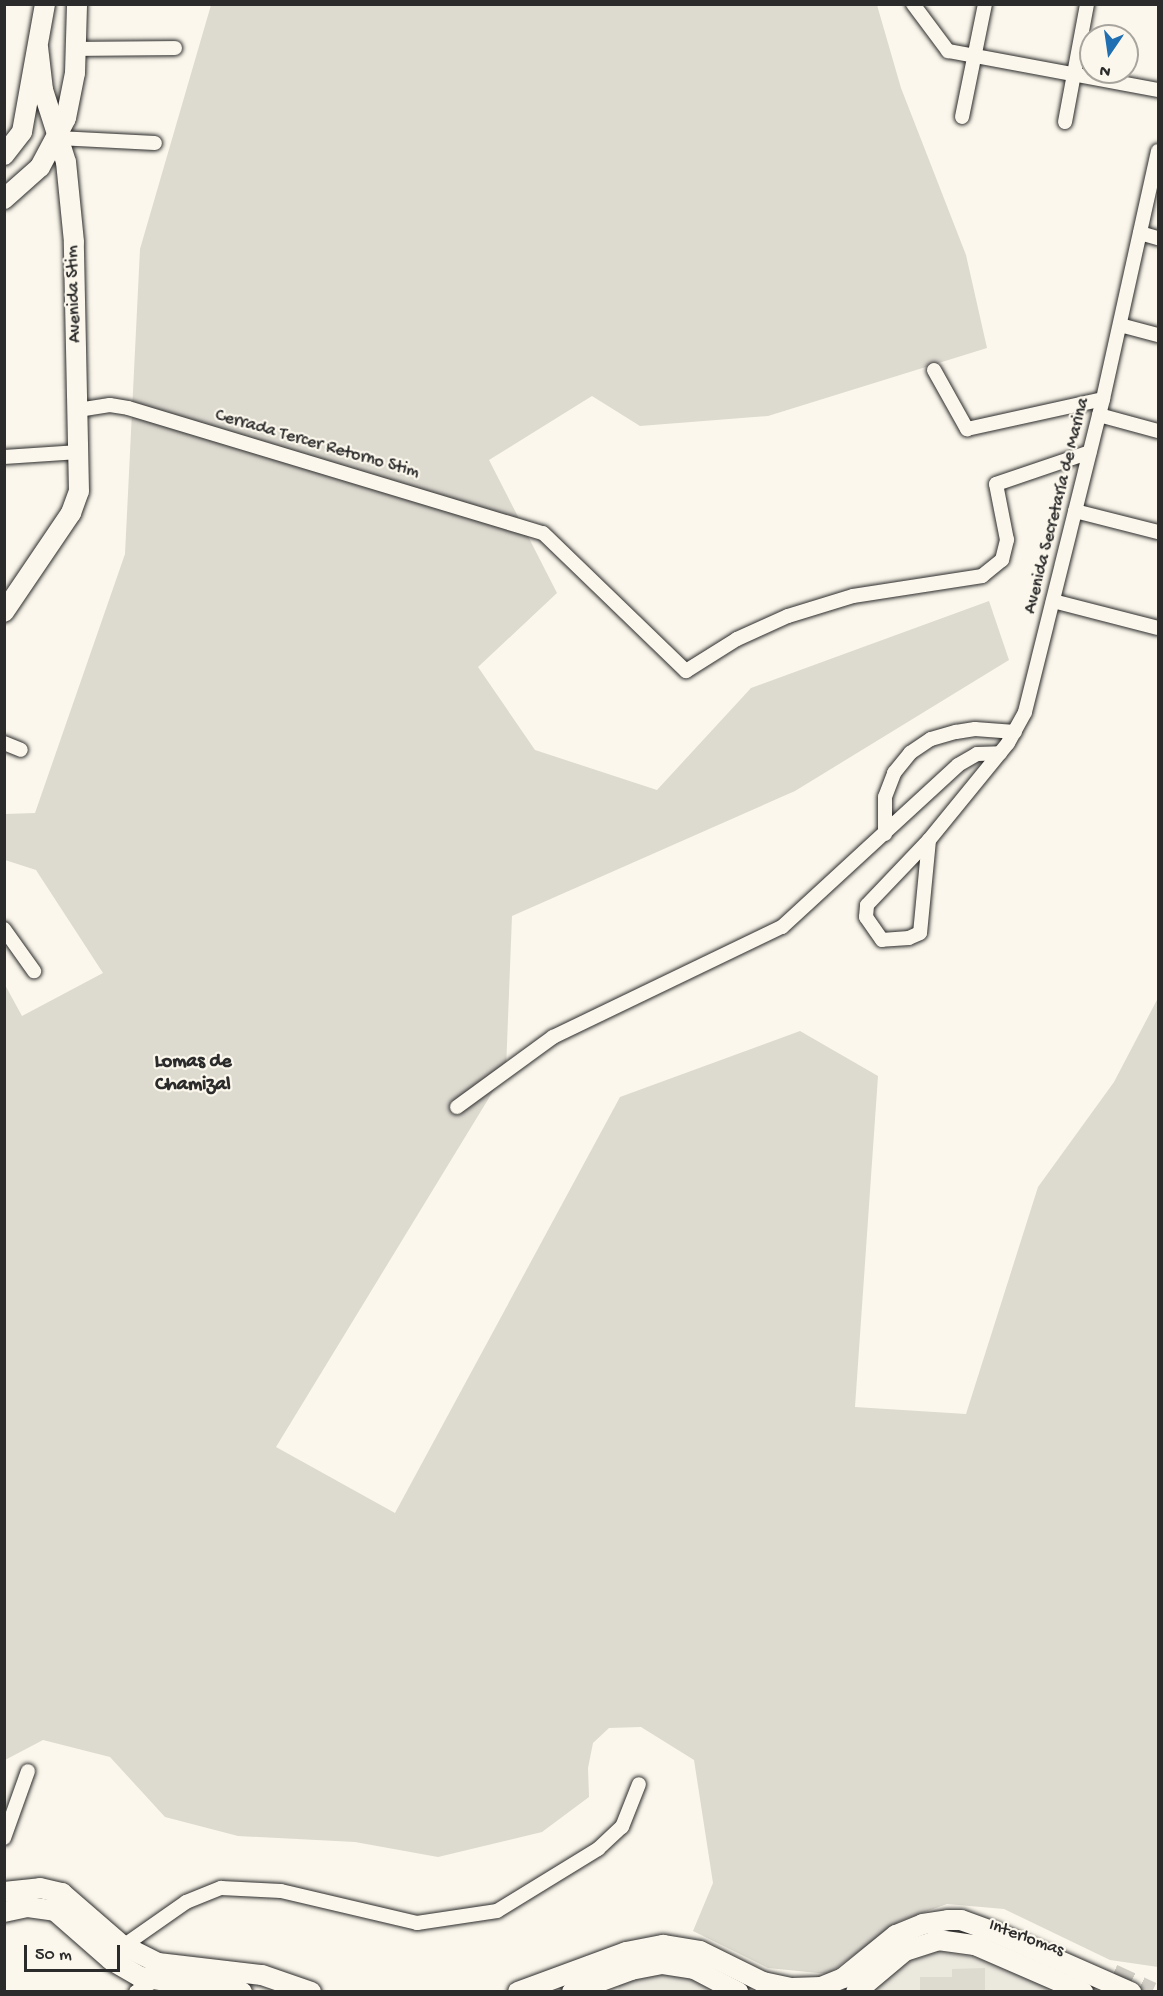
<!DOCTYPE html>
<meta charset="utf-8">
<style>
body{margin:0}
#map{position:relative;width:1163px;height:1996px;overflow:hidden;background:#fbf7ec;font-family:"Gochi Hand",sans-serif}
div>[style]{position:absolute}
.built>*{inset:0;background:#ebe8de}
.green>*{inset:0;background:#dddad0}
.secondary-tunnel>*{height:20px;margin-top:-10px;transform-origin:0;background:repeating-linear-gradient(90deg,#d1cec5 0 20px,transparent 0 30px)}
.roads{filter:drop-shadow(0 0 2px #2b2b2b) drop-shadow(0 0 2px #2b2b2b)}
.street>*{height:14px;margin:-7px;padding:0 7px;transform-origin:7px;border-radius:7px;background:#fbf7ec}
.secondary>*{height:20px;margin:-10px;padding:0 10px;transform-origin:10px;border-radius:10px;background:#fbf7ec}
span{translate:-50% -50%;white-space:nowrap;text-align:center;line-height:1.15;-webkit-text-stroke:4.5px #fbf7ec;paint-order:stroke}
.street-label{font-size:18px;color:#2b2b2b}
.neighbourhood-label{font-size:20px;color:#2b2b2b;font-weight:700}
.frame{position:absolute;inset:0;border:6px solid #2b2b2b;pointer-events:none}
.north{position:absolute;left:1079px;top:24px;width:60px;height:60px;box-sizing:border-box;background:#fbf7ec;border:2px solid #a8a59f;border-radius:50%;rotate:193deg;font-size:16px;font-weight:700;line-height:24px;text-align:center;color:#2b2b2b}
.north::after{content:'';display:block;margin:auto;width:21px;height:27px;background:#1f6fb2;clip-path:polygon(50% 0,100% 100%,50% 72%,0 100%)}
.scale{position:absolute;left:24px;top:1945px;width:96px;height:27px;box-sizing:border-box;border:3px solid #2b2b2b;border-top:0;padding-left:8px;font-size:18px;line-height:21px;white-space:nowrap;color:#2b2b2b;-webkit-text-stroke:4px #fbf7ec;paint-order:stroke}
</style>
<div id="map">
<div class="built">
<div style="clip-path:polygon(937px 1951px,978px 1958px,1060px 1992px,869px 1992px,898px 1967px)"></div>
<div style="clip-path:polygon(661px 1971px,694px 1977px,721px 1992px,617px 1992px,620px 1983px)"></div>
</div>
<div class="green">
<div style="clip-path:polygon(211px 5px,877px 5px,901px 88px,966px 255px,987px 348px,768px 416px,640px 426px,592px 396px,489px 460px,557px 593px,478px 667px,535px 750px,657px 790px,751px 688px,989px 601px,1009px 660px,795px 791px,512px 916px,506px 1070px,276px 1447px,395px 1513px,620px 1097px,800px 1031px,878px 1076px,855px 1407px,966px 1414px,1038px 1187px,1114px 1082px,1158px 998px,1158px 1967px,1110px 1960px,1004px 1909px,947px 1904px,900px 1921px,828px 1974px,768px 1968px,693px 1931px,713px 1883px,694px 1760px,641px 1727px,609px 1728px,593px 1743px,588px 1768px,589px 1797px,542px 1832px,438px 1857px,355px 1842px,238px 1836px,165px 1817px,110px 1757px,43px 1740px,5px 1760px,4px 983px,22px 1016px,103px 973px,36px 870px,5px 860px,5px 814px,35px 813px,125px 554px,140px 249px)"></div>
<div style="clip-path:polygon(985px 1968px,985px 1991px,920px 1991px,920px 1977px,952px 1977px,952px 1969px)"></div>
</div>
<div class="secondary-tunnel">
<div style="left:1113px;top:1974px;width:43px;rotate:24.8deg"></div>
</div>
<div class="roads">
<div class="street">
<div style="left:913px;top:4px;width:59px;rotate:53.3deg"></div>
<div style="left:948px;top:51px;width:214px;rotate:10.5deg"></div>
<div style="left:76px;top:49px;width:99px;rotate:-0.6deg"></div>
<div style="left:962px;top:117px;width:115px;rotate:-78.5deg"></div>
<div style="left:1065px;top:122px;width:120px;rotate:-79.4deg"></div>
<div style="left:58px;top:138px;width:97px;rotate:3deg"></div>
<div style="left:1140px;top:233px;width:19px;rotate:16deg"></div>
<div style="left:1120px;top:325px;width:39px;rotate:15deg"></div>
<div style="left:934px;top:370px;width:68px;rotate:60.8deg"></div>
<div style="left:967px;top:429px;width:139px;rotate:-12.4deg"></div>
<div style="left:78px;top:410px;width:32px;rotate:-9deg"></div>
<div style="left:110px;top:405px;width:18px;rotate:9deg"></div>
<div style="left:128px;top:408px;width:433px;rotate:16.8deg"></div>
<div style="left:543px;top:533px;width:199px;rotate:44deg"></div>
<div style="left:686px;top:671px;width:60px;rotate:-32.1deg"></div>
<div style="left:737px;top:639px;width:56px;rotate:-24.3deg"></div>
<div style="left:788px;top:616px;width:68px;rotate:-17.1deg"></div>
<div style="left:853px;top:596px;width:131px;rotate:-8.8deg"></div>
<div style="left:982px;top:576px;width:26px;rotate:-39deg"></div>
<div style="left:1002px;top:560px;width:21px;rotate:-76deg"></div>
<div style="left:1007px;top:540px;width:57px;rotate:-101.1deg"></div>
<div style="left:996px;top:484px;width:99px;rotate:-18.8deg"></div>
<div style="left:1099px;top:415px;width:61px;rotate:15.2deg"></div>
<div style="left:4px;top:457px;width:75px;rotate:-3.8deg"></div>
<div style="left:1075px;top:511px;width:86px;rotate:14.2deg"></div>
<div style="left:1053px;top:601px;width:108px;rotate:14.4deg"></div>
<div style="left:4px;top:743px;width:18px;rotate:22deg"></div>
<div style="left:885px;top:834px;width:37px;rotate:-90deg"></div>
<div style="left:885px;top:797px;width:26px;rotate:-69deg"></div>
<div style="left:894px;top:773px;width:26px;rotate:-51deg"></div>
<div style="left:910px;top:753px;width:25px;rotate:-34deg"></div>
<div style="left:931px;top:739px;width:26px;rotate:-16deg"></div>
<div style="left:956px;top:732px;width:19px;rotate:-9deg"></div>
<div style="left:975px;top:729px;width:40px;rotate:4.3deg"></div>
<div style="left:929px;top:840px;width:93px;rotate:95.5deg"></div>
<div style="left:920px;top:933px;width:12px;rotate:156deg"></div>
<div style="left:909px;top:938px;width:27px;rotate:176deg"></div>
<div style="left:882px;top:940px;width:28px;rotate:-125deg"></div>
<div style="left:866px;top:917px;width:12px;rotate:-85deg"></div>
<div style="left:867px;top:905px;width:90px;rotate:-46.4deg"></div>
<div style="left:929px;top:840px;width:125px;rotate:-50.8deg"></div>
<div style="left:1008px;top:743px;width:35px;rotate:-61deg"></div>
<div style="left:1025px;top:712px;width:323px;rotate:-76deg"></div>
<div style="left:1103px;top:399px;width:254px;rotate:-77.5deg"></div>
<div style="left:4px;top:929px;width:52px;rotate:54.5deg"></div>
<div style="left:457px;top:1107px;width:119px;rotate:-36.1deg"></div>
<div style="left:553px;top:1037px;width:254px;rotate:-25.7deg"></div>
<div style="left:782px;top:927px;width:239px;rotate:-42.6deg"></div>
<div style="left:958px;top:765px;width:22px;rotate:-30deg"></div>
<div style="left:977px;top:754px;width:23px;rotate:-2deg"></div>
<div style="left:4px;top:1838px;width:71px;rotate:-70.3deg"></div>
<div style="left:119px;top:1949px;width:82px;rotate:-35deg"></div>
<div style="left:186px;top:1902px;width:38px;rotate:-22deg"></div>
<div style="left:221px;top:1888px;width:60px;rotate:2.9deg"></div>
<div style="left:281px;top:1891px;width:140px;rotate:13.2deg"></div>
<div style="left:417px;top:1923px;width:81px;rotate:-8.5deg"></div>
<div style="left:497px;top:1911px;width:119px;rotate:-31.5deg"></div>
<div style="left:598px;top:1849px;width:33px;rotate:-43deg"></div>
<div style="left:622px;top:1827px;width:46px;rotate:-68.4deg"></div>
<div style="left:136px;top:1992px;width:25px;rotate:-32deg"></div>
</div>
<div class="secondary">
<div style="left:4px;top:155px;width:29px;rotate:-52deg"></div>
<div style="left:22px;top:132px;width:130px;rotate:-79.8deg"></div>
<div style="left:4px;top:199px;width:48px;rotate:-41.6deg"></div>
<div style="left:40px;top:167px;width:55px;rotate:-62deg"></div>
<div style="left:66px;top:118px;width:46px;rotate:-78.7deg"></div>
<div style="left:75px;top:73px;width:69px;rotate:-88.3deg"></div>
<div style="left:4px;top:612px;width:120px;rotate:-55.9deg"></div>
<div style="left:71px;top:513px;width:23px;rotate:-70deg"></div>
<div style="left:79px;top:491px;width:249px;rotate:-91.2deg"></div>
<div style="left:74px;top:242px;width:80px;rotate:-95.7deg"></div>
<div style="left:66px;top:162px;width:76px;rotate:-107.7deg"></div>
<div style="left:43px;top:90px;width:43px;rotate:-96.6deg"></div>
<div style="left:4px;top:1892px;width:36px;rotate:-6deg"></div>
<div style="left:40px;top:1888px;width:23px;rotate:13deg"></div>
<div style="left:62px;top:1893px;width:79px;rotate:40.9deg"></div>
<div style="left:122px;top:1945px;width:40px;rotate:26.6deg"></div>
<div style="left:158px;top:1963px;width:105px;rotate:6.6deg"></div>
<div style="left:262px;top:1975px;width:52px;rotate:19.1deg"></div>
<div style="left:4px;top:1912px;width:25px;rotate:-12deg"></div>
<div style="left:28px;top:1907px;width:27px;rotate:8deg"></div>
<div style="left:55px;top:1911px;width:74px;rotate:41.2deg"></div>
<div style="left:111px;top:1960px;width:34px;rotate:30deg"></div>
<div style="left:140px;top:1977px;width:103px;rotate:8.4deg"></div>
<div style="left:518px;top:1992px;width:115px;rotate:-20.3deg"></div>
<div style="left:626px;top:1952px;width:38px;rotate:-11deg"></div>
<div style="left:663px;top:1945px;width:37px;rotate:9deg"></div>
<div style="left:700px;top:1951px;width:70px;rotate:26.2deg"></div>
<div style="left:763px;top:1982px;width:30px;rotate:12deg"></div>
<div style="left:792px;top:1988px;width:29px;rotate:-2deg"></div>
<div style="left:821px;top:1987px;width:24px;rotate:-22deg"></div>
<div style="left:843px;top:1978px;width:68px;rotate:-39.1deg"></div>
<div style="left:896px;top:1935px;width:29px;rotate:-22deg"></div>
<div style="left:923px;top:1924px;width:25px;rotate:-9deg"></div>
<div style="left:948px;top:1920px;width:13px"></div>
<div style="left:961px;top:1920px;width:35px;rotate:20deg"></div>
<div style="left:994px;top:1932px;width:150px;rotate:23.7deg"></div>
<div style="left:572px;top:1992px;width:63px;rotate:-20.4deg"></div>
<div style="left:631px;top:1970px;width:33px;rotate:-11deg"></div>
<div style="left:663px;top:1964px;width:31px;rotate:9deg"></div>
<div style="left:694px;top:1969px;width:50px;rotate:27.6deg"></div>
<div style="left:856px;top:1992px;width:64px;rotate:-39.9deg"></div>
<div style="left:905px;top:1951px;width:35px;rotate:-18deg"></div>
<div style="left:938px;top:1940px;width:37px;rotate:8deg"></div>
<div style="left:975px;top:1945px;width:118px;rotate:23.5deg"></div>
</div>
</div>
<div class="street-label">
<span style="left:75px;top:294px;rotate:-92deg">Avenida Stim</span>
<span style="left:317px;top:445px;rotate:16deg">Cerrada Tercer Retorno Stim</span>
<span style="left:1058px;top:506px;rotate:-76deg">Avenida Secretaría de Marina</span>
<span style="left:1026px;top:1939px;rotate:20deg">Interlomas</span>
</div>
<div class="neighbourhood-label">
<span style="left:193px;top:1074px">Lomas de<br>Chamizal</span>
</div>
<div class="frame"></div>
<div class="north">N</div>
<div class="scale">50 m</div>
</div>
